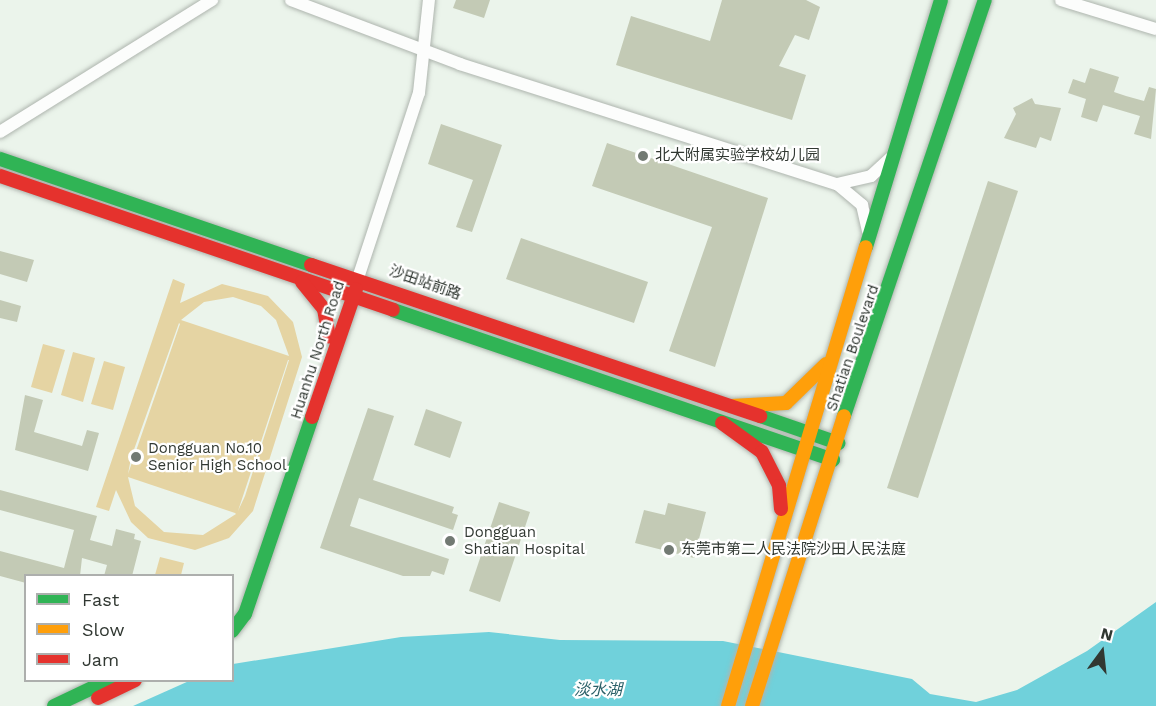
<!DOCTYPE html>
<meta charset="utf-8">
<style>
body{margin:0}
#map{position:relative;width:1156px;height:706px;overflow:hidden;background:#ebf4eb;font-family:"Work Sans","Noto Sans SC",sans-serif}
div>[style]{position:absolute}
.green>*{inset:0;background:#e5d4a3}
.water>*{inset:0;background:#70d1db}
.building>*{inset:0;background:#c3cab5}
.roads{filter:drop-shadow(0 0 2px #aeb5ae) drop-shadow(0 0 2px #aeb5ae)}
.street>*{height:12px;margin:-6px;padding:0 6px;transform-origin:6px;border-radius:6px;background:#fcfdfc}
.fast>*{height:14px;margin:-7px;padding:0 7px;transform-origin:7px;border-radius:7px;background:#30b455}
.slow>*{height:14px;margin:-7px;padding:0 7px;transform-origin:7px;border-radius:7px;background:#ff9f0a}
.jam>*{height:14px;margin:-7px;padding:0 7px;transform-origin:7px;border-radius:7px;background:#e5322d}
.dots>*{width:16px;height:16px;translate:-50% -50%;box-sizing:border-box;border:3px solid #fff;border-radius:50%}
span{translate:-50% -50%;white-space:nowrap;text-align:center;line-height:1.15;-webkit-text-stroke:4.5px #fff;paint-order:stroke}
.poi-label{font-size:15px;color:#313832}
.left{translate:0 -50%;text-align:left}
.street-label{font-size:15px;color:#313832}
.water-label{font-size:16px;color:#2b6068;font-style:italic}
.legend{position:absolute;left:24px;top:574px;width:210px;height:108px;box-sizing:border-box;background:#fff;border:2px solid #adafad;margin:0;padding:8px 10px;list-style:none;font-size:18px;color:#313832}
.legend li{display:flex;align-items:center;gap:12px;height:30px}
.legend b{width:30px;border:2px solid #adafad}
.north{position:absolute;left:1072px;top:622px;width:60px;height:60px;-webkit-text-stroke:4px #fff;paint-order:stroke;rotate:15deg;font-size:16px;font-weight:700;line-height:24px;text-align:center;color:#313832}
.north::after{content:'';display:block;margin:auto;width:21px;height:27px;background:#313832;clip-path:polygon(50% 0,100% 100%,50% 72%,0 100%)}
</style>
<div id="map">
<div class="green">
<div style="clip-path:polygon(evenodd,173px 279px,185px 284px,180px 303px,222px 284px,268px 296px,293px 322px,302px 357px,253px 511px,229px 538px,195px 550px,148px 538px,131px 522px,116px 490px,109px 511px,96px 507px,173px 279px,233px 297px,261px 306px,276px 320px,289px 356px,181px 320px,204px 302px,233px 297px,173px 279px,179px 323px,180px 324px,128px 474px,131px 458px,179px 323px,173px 279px,289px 360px,245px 496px,238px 511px,288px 360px,289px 360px,173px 279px,128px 477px,235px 513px,236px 514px,203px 535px,164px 532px,135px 506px,128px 477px)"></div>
<div style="clip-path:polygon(43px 344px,65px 350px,52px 393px,31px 387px)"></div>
<div style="clip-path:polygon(73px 352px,95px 358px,83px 402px,61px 395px)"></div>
<div style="clip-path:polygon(104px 361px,125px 367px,113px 410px,91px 404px)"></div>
<div style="clip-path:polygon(160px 557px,184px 563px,181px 575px,155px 575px)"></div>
</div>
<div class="water">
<div style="clip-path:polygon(1156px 602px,1156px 706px,133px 706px,189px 681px,232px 680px,233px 664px,401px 637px,489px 632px,560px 640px,723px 641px,912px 679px,930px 694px,976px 702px,1017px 690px,1087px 651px)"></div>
</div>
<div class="building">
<div style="clip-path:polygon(456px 0,490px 0,484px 18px,453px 8px)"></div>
<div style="clip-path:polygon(722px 0,806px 0,820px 7px,809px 40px,795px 35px,779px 66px,806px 75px,792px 120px,616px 65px,631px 16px,710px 41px)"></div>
<div style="clip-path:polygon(1090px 68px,1119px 77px,1114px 92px,1126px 96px,1144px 101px,1149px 87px,1156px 89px,1151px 139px,1134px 134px,1140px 116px,1103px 105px,1097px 122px,1081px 117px,1086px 99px,1068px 93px,1073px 79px,1085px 83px)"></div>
<div style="clip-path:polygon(1032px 98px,1035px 104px,1061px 108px,1051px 141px,1040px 137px,1036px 148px,1004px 138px,1016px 114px,1013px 108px)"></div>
<div style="clip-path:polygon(441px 124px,502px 145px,472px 232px,456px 227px,473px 180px,428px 164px)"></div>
<div style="clip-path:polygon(607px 143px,768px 198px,715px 367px,669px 351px,712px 227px,592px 186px)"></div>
<div style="clip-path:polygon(988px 181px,1018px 191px,918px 498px,887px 488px)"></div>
<div style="clip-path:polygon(521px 238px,648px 282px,634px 323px,506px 279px)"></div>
<div style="clip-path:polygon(0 251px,34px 260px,27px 282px,0 274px)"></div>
<div style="clip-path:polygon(0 300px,21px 306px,17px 322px,0 318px)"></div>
<div style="clip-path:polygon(25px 395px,43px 400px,34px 432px,82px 446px,87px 430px,99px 433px,88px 471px,15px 450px)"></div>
<div style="clip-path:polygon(368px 408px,394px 416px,373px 480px,454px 507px,452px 513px,458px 515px,453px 530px,359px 498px,350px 526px,449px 559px,444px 575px,432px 571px,430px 576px,403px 576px,320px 548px)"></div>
<div style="clip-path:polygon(426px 409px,462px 422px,450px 458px,414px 445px)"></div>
<div style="clip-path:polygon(0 490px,97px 516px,90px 540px,112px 546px,116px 529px,135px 534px,134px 539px,141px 541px,132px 576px,104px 576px,107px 565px,82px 558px,80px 576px,26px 576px,26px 583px,0 576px,0 551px,64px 568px,74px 530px,0 510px)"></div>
<div style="clip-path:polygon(499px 502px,530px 512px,500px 602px,469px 591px)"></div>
<div style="clip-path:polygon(668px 503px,706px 512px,694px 558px,635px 543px,644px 510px,665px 515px)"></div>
</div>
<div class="roads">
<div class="street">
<div style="left:291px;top:0;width:181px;rotate:20.7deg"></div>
<div style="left:460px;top:64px;width:396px;rotate:17.7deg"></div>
<div style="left:837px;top:184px;width:33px;rotate:40deg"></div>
<div style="left:862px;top:205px;width:26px;rotate:77deg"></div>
<div style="left:1061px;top:0;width:99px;rotate:17deg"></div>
<div style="left:0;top:132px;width:250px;rotate:-31.9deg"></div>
<div style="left:837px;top:184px;width:35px;rotate:-13deg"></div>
<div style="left:871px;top:176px;width:26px;rotate:-43deg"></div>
<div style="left:358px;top:278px;width:195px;rotate:-71.8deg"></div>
<div style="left:419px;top:93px;width:94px;rotate:-83.9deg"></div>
</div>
<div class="fast">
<div style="left:0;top:159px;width:329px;rotate:18.8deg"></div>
<div style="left:866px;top:247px;width:258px;rotate:-73.1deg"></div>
<div style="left:393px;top:310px;width:465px;rotate:18.8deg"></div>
<div style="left:760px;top:416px;width:83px;rotate:19.1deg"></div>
<div style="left:844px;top:416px;width:439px;rotate:-71.3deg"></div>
<div style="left:232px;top:631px;width:21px;rotate:-53deg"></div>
<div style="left:245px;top:614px;width:208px;rotate:-71.2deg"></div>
<div style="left:54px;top:706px;width:61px;rotate:-25.3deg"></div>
</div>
<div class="slow">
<div style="left:731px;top:406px;width:55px;rotate:-3.1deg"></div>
<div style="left:786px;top:403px;width:56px;rotate:-44.3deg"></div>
<div style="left:728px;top:706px;width:479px;rotate:-73.3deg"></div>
<div style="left:752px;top:706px;width:304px;rotate:-72.4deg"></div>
</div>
<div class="jam">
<div style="left:0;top:176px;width:415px;rotate:18.8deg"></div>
<div style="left:311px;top:265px;width:474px;rotate:18.6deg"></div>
<div style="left:302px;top:282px;width:35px;rotate:51deg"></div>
<div style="left:324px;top:309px;width:28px;rotate:80deg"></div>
<div style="left:312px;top:417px;width:135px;rotate:-71deg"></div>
<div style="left:722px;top:423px;width:49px;rotate:35.9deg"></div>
<div style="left:762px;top:452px;width:38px;rotate:63deg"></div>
<div style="left:779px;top:486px;width:23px;rotate:85deg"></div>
<div style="left:98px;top:698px;width:41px;rotate:-25.9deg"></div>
</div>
</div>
<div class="dots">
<div style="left:643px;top:156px;background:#727a73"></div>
<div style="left:136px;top:457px;background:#727a73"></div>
<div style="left:450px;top:541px;background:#727a73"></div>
<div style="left:669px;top:550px;background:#727a73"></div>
</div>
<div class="poi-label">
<span class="left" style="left:655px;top:156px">北大附属实验学校幼儿园</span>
<span class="left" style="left:148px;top:457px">Dongguan No.10<br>Senior High School</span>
<span class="left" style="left:464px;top:541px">Dongguan<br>Shatian Hospital</span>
<span class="left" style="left:681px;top:550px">东莞市第二人民法院沙田人民法庭</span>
</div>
<div class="street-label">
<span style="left:425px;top:283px;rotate:19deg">沙田站前路</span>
<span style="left:853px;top:348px;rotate:-71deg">Shatian Boulevard</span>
<span style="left:318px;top:350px;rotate:-72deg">Huanhu North Road</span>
</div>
<div class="water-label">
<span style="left:598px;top:690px">淡水湖</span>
</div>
<ul class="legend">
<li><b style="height:8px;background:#30b455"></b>Fast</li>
<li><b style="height:8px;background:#ff9f0a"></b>Slow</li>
<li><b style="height:8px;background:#e5322d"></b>Jam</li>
</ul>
<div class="north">N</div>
</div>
